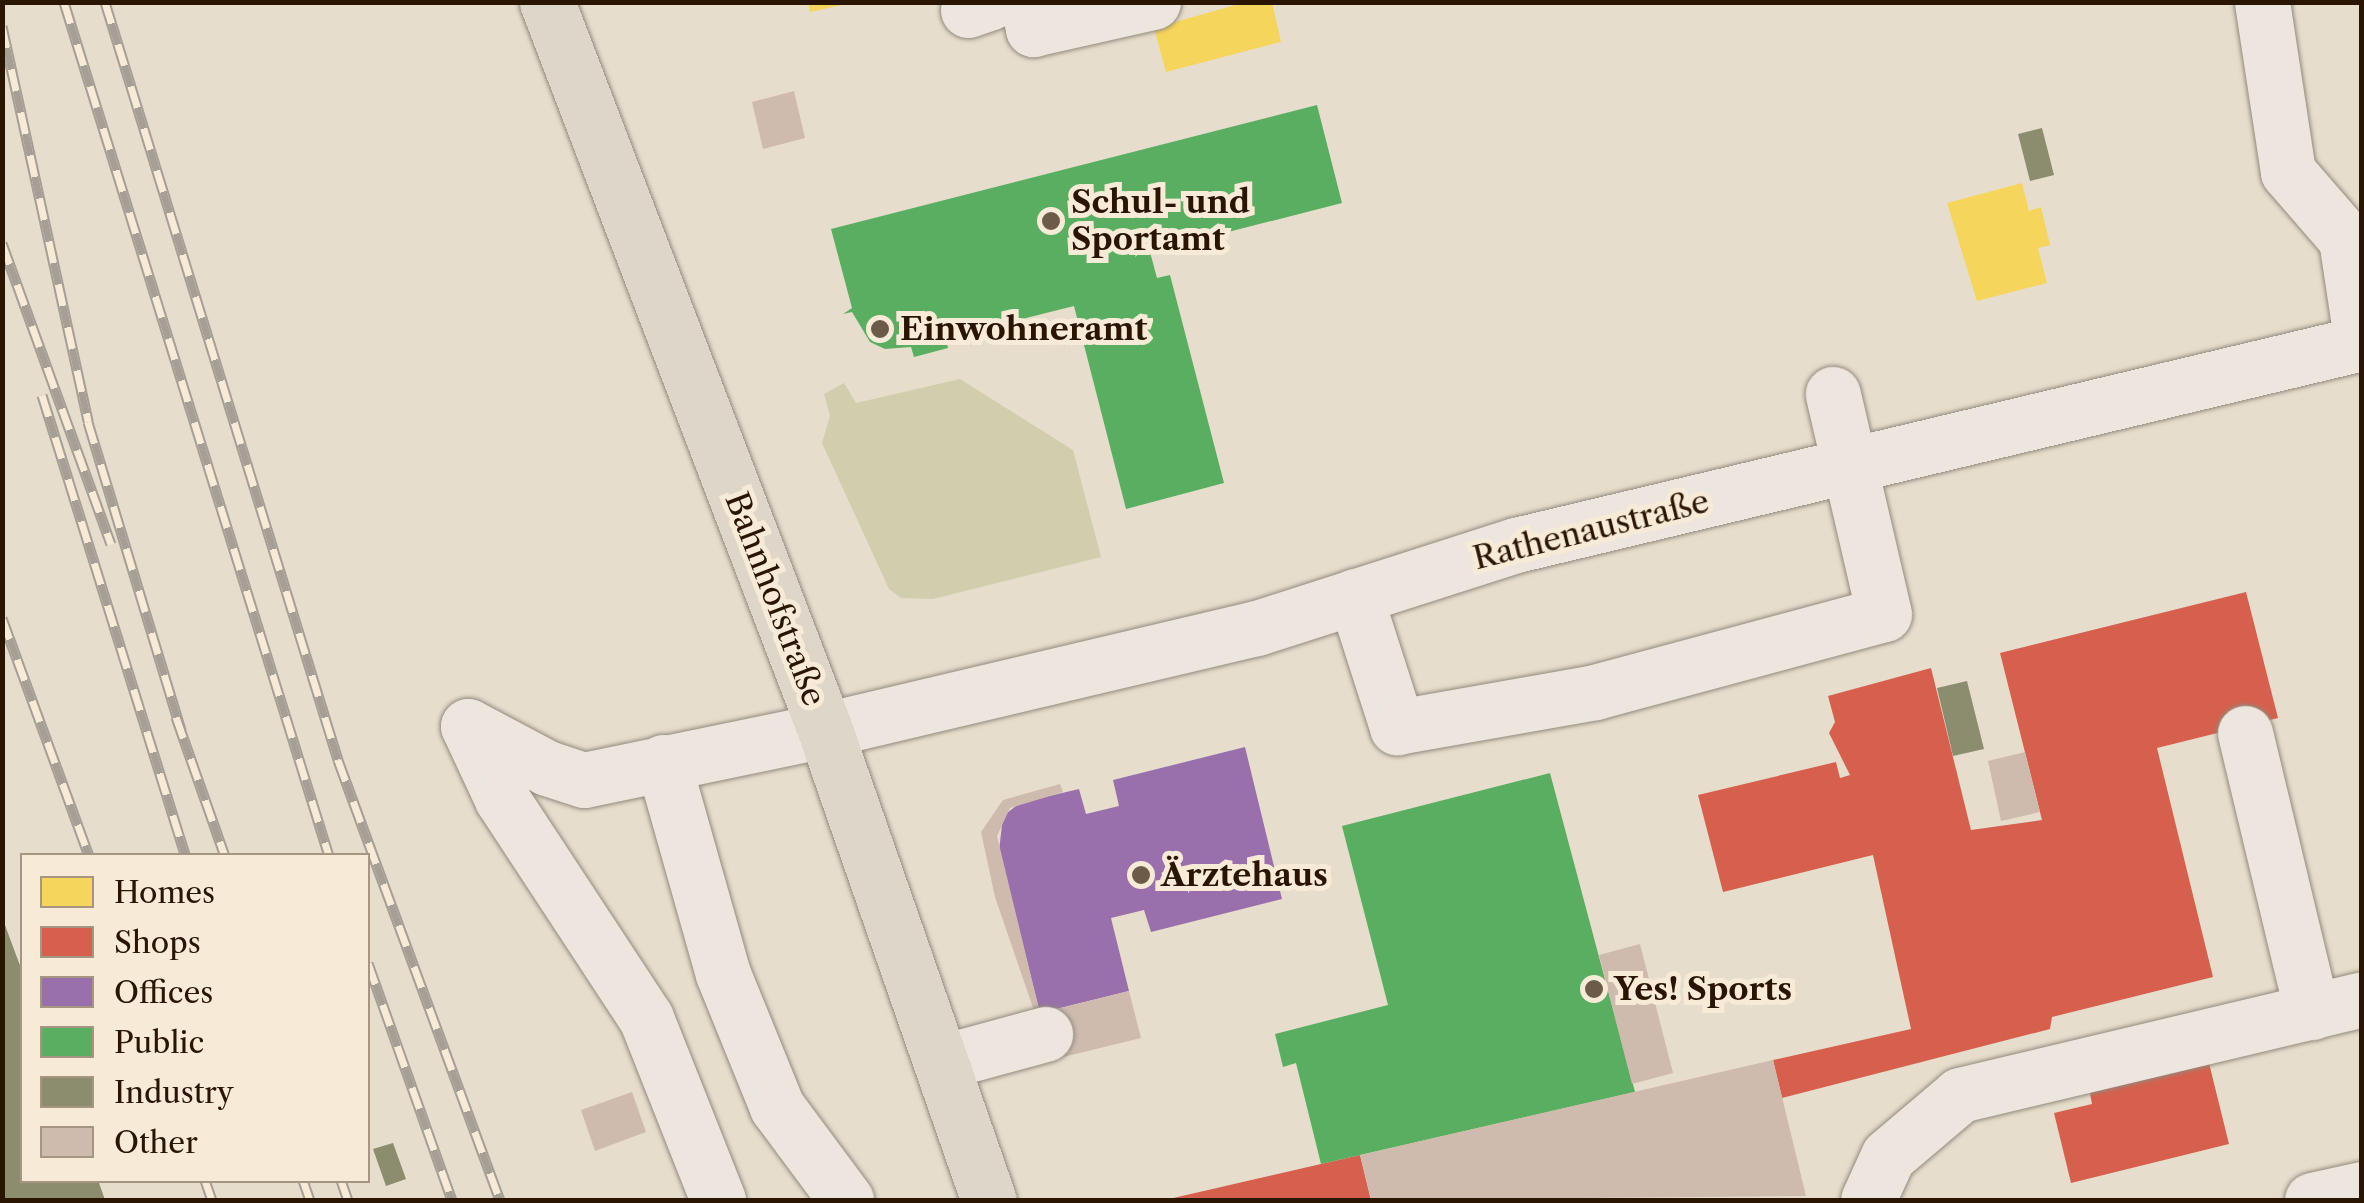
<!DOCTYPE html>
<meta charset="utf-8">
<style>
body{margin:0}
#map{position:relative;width:2364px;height:1203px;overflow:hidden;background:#e7ddcc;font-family:"Libre Caslon Text",serif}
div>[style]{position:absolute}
.green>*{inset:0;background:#d0ceac}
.homes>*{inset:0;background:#f6d55c}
.shops>*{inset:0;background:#d6604d}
.offices>*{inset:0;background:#9970ab}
.public>*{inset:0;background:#5aae61}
.industry>*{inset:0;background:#8c8c6e}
.building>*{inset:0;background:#cebbae}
.roads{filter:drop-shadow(0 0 2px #928a7e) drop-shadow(0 0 2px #928a7e)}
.minor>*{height:55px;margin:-27.5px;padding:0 27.5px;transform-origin:27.5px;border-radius:27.5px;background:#ece6de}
.major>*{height:55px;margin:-27.5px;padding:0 27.5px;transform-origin:27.5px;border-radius:27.5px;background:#ded6c9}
.rail>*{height:11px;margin-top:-5.5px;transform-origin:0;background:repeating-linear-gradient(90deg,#f7ebd7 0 22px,#a59f96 0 44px);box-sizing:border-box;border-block:2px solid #a59f96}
.dots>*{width:28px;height:28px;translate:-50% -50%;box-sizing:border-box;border:5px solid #f7ebd7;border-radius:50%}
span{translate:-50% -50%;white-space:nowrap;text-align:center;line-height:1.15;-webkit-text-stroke:10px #f7ebd7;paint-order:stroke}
.poi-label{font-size:32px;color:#291500;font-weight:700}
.left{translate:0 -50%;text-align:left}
.street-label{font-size:32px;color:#291500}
.frame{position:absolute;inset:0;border:5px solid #291500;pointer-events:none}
.legend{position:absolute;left:20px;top:853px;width:350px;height:330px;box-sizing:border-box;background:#f7ebd7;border:2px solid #a59581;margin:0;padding:12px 18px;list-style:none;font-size:30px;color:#291500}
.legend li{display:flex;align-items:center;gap:20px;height:50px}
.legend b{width:50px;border:2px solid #a59581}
</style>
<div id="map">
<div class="green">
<div style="clip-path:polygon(960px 379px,1073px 450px,1101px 557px,933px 599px,901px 598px,889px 589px,822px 443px,830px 416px,824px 394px,844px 383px,856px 403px)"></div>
</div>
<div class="homes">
<div style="clip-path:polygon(808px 2px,846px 2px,846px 4px,810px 12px)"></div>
<div style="clip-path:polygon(1246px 2px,1272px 2px,1281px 42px,1166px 72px,1154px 28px)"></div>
<div style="clip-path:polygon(2022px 183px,2029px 211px,2041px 207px,2050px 245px,2038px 248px,2047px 283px,1977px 301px,1947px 203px)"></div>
</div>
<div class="shops">
<div style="clip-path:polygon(2246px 592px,2278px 718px,2157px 748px,2213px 977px,2052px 1017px,2050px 1029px,1782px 1098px,1773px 1060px,1911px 1029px,1873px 855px,1723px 892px,1698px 795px,1836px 762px,1840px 778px,1850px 775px,1829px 733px,1835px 722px,1828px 696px,1931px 668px,1971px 830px,2042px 820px,2000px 653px)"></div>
<div style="clip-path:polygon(2208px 1059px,2229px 1144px,2071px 1183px,2054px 1113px,2092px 1104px,2089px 1088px)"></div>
<div style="clip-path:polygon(1360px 1155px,1371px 1200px,1169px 1200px,1169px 1199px)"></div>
</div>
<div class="offices">
<div style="clip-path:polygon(1245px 747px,1282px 899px,1151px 932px,1144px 910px,1111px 918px,1129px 991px,1040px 1013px,999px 851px,1003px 816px,1020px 803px,1079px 789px,1086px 814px,1119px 806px,1113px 780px)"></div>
</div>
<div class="public">
<div style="clip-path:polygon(1317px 105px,1342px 203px,1150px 252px,1157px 278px,1170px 275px,1224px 483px,1126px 509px,1074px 306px,946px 338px,948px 348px,914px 357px,911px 347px,885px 349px,870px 342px,852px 312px,843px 314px,852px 308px,831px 229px)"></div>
<div style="clip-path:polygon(1550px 773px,1635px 1092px,1321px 1164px,1296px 1063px,1283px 1067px,1275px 1034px,1388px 1005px,1342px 826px)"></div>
</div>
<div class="industry">
<div style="clip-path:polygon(2042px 128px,2054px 175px,2030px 181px,2018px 134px)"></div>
<div style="clip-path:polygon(1967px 681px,1984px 749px,1953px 756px,1937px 688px)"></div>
<div style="clip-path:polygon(2px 917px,22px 971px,22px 1180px,98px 1180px,105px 1200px,2px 1200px)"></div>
<div style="clip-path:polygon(393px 1143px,406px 1179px,386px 1186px,373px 1149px)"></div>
</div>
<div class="building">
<div style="clip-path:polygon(794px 91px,805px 138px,763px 149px,752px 102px)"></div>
<div style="clip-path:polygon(2025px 752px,2040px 812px,2001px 821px,1988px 761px)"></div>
<div style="clip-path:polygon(1060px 784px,1063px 792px,1010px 808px,997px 836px,1040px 1013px,1129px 991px,1141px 1038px,1051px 1060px,995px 897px,981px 832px,1003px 800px)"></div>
<div style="clip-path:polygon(1640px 944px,1673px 1073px,1632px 1084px,1599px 955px)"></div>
<div style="clip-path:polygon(1773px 1060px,1806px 1196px,1371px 1200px,1360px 1155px)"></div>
<div style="clip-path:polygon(632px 1092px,646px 1132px,595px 1151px,581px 1110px)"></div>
</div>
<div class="roads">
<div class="minor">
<div style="left:1027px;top:2px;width:28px;rotate:77deg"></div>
<div style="left:1033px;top:29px;width:123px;rotate:-12.7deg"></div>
<div style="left:2262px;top:2px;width:172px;rotate:81.3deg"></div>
<div style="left:2288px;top:172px;width:89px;rotate:49.1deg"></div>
<div style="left:2346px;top:239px;width:107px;rotate:81.4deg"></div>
<div style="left:968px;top:10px;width:24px;rotate:-19deg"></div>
<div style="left:1355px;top:596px;width:138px;rotate:72.2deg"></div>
<div style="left:1397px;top:727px;width:201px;rotate:-10deg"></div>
<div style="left:1595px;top:692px;width:299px;rotate:-15.1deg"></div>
<div style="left:1884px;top:614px;width:226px;rotate:-103.1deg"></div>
<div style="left:468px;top:726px;width:89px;rotate:28deg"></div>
<div style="left:547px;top:768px;width:39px;rotate:18deg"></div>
<div style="left:584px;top:780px;width:246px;rotate:-11.7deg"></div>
<div style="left:825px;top:730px;width:444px;rotate:-13.3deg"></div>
<div style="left:1257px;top:628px;width:272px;rotate:-17.8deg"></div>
<div style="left:1516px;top:545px;width:870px;rotate:-13.43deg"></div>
<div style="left:468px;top:726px;width:81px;rotate:65deg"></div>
<div style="left:502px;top:799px;width:262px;rotate:56.7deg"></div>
<div style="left:646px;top:1018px;width:196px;rotate:68.4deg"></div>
<div style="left:2245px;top:733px;width:287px;rotate:76.5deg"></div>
<div style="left:663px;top:762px;width:220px;rotate:74.2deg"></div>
<div style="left:723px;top:974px;width:144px;rotate:67.9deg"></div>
<div style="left:777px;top:1107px;width:116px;rotate:53.4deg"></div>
<div style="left:942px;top:1062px;width:107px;rotate:-15.2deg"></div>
<div style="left:1868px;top:1200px;width:48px;rotate:-65.6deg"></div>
<div style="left:1888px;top:1156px;width:94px;rotate:-40.3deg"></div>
<div style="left:1960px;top:1095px;width:413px;rotate:-13.4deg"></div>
<div style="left:2312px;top:1200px;width:51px;rotate:-12.4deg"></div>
</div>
<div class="major">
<div style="left:547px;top:2px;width:779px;rotate:69.1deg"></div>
<div style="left:825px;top:730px;width:498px;rotate:70.8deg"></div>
</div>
</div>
<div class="rail">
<div style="left:64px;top:2px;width:894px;rotate:72.76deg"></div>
<div style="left:105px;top:2px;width:793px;rotate:72.91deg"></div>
<div style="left:338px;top:760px;width:469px;rotate:69.8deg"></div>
<div style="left:2px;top:26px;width:405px;rotate:77.7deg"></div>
<div style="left:88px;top:422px;width:323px;rotate:73.2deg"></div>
<div style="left:2px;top:243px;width:320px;rotate:70.1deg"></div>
<div style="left:42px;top:395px;width:483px;rotate:72.7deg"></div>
<div style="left:2px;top:618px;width:253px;rotate:69.9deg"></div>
<div style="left:176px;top:717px;width:147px;rotate:70.6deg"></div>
<div style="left:368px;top:963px;width:251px;rotate:70.5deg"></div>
<div style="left:205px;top:1180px;width:21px;rotate:71deg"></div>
<div style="left:303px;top:1180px;width:21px;rotate:71deg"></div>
<div style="left:341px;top:1180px;width:21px;rotate:71deg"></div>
</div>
<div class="dots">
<div style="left:1051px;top:221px;background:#6c5b47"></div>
<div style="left:880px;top:329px;background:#6c5b47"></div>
<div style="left:1141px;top:875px;background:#6c5b47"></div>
<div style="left:1594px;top:989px;background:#6c5b47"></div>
</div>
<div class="poi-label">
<span class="left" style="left:1071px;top:221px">Schul- und<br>Sportamt</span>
<span class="left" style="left:900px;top:329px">Einwohneramt</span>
<span class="left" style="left:1161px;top:875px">Ärztehaus</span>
<span class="left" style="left:1614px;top:989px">Yes! Sports</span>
</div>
<div class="street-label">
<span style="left:1591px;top:530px;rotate:-14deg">Rathenaustraße</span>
<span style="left:775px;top:599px;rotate:69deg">Bahnhofstraße</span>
</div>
<div class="frame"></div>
<ul class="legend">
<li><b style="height:28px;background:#f6d55c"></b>Homes</li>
<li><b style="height:28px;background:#d6604d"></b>Shops</li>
<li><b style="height:28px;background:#9970ab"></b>Offices</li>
<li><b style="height:28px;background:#5aae61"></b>Public</li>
<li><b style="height:28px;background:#8c8c6e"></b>Industry</li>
<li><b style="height:28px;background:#cebbae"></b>Other</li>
</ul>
</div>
